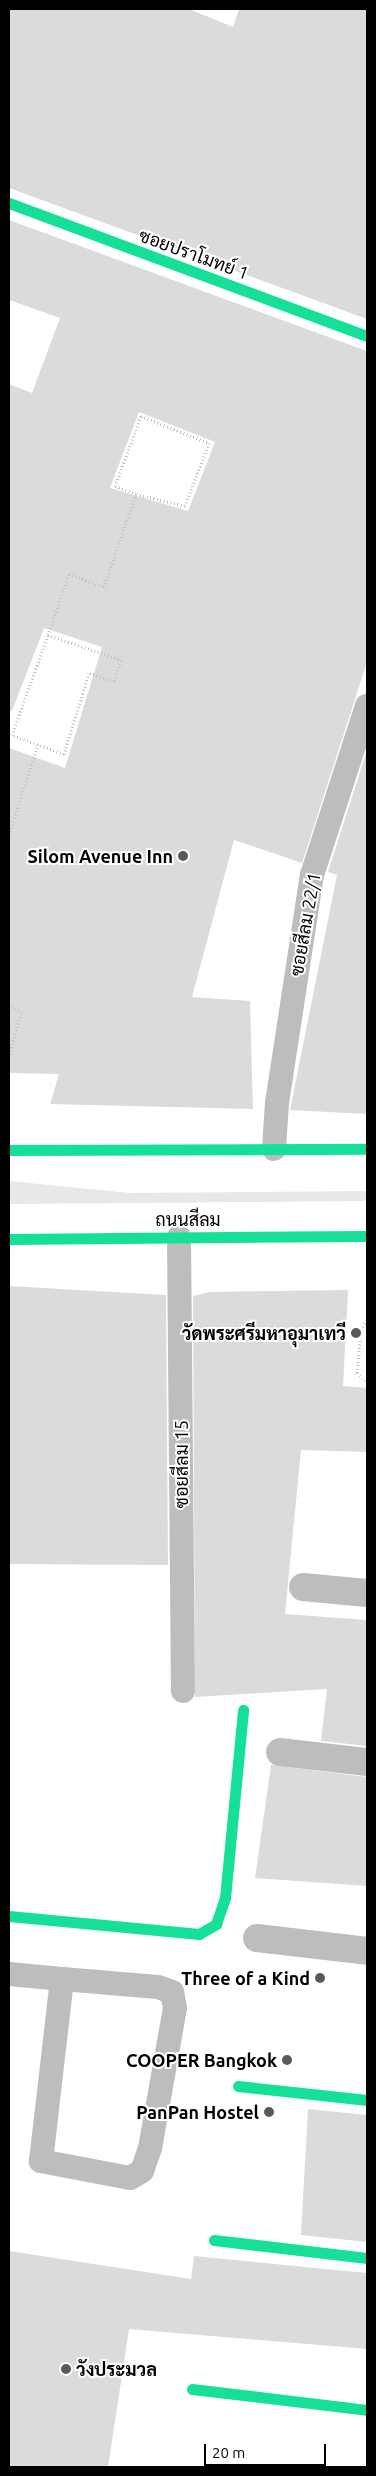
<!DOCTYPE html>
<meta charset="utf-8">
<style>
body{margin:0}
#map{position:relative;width:376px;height:2476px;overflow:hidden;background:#fff;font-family:Ubuntu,Sarabun,sans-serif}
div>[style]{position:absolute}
.green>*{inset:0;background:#e8e8e8}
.building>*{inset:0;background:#dbdbdb}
.path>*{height:3px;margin-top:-1.5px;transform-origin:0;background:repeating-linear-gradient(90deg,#c2c2c2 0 1px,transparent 0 3.5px)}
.lane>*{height:24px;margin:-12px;padding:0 12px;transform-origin:12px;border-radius:12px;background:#bdbdbd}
.street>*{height:28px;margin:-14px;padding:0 14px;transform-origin:14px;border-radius:14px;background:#bdbdbd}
.fast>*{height:11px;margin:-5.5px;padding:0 5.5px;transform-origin:5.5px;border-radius:5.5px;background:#16e098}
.dots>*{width:14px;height:14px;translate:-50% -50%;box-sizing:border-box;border:2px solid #fff;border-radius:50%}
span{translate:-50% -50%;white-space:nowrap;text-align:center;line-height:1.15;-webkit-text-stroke:4px #fff;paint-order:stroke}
.street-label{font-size:18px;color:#000}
.poi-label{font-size:18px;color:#000;font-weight:700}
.right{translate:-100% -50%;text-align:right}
.left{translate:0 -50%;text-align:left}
.frame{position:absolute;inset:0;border:10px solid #000;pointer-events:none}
.scale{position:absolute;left:204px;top:2444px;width:122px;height:22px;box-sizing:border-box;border:2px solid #000;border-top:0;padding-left:6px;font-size:15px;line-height:18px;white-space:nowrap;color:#000;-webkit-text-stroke:4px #fff;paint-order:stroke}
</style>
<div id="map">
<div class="green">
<div style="clip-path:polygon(9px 1181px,130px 1193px,367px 1191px,367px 1201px,9px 1204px)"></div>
</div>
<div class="building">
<div style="clip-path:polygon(9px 9px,189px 9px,233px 27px,239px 9px,367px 9px,367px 319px,9px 188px)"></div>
<div style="clip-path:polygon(evenodd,9px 220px,367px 351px,367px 662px,302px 863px,234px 840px,192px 997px,250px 1001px,253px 1109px,50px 1104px,59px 1074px,9px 1073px,9px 748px,65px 768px,102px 647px,44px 628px,12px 711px,9px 710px,9px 384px,32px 393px,60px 318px,9px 300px,9px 220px,139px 412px,215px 442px,188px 511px,110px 488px,139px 412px)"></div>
<div style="clip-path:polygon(367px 750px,367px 1114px,290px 1110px,337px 875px,328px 872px)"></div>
<div style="clip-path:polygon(9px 1286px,166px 1295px,168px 1565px,9px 1564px)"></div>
<div style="clip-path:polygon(348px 1290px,343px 1386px,367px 1388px,367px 1452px,301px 1450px,285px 1614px,367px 1620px,367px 1746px,321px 1741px,327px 1689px,195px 1697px,193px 1296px,210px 1292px)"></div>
<div style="clip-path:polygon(271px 1765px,367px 1777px,367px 1886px,255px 1878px)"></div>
<div style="clip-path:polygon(308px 2109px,367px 2115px,367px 2242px,301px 2235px)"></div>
<div style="clip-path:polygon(9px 2251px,191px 2279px,194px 2256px,367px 2273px,367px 2349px,129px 2329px,108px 2467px,9px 2467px)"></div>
</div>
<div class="path">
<div style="left:48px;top:635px;width:65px;rotate:-71deg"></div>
<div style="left:69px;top:574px;width:37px;rotate:20deg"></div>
<div style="left:104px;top:587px;width:98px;rotate:-71deg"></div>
<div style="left:136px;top:494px;width:22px;rotate:-159deg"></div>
<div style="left:115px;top:486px;width:75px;rotate:-69.6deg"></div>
<div style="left:141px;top:416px;width:73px;rotate:21.7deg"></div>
<div style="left:209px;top:443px;width:67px;rotate:110.9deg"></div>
<div style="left:185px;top:506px;width:50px;rotate:-166.2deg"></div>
<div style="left:48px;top:635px;width:77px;rotate:18.9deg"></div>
<div style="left:121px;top:660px;width:22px;rotate:108deg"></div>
<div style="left:114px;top:681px;width:26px;rotate:-162deg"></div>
<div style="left:89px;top:673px;width:85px;rotate:107.2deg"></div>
<div style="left:64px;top:754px;width:55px;rotate:-159.9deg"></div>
<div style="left:12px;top:735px;width:106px;rotate:-70.2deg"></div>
<div style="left:9px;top:835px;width:96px;rotate:-72.3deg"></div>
<div style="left:9px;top:1004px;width:15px;rotate:37deg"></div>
<div style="left:21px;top:1013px;width:45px;rotate:105.6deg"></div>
<div style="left:367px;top:1320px;width:12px;rotate:121deg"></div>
<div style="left:361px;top:1330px;width:43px;rotate:95.3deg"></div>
<div style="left:357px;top:1373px;width:14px;rotate:45deg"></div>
</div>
<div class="lane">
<div style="left:274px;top:1149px;width:46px;rotate:-86.3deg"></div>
<div style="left:277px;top:1103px;width:231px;rotate:-81.3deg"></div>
<div style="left:312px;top:875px;width:178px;rotate:-72deg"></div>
<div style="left:179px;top:1237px;width:454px;rotate:89.5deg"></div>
<div style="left:9px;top:1974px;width:53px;rotate:5.4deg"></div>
<div style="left:62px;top:1979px;width:96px;rotate:4.8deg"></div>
<div style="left:158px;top:1987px;width:15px;rotate:20deg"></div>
<div style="left:172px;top:1992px;width:16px;rotate:79deg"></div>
<div style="left:175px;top:2008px;width:142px;rotate:100.1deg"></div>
<div style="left:150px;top:2148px;width:24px;rotate:109deg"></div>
<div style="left:142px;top:2171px;width:14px;rotate:150deg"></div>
<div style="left:130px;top:2178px;width:91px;rotate:-169.2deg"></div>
<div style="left:41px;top:2161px;width:183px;rotate:-83.4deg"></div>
</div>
<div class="street">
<div style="left:303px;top:1587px;width:64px;rotate:5.4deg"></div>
<div style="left:280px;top:1752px;width:88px;rotate:6.6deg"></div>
<div style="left:257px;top:1938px;width:111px;rotate:6.7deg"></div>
</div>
<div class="fast">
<div style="left:9px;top:203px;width:382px;rotate:20.4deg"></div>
<div style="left:9px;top:1150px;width:358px;rotate:-0.2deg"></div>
<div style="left:9px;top:1239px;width:358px;rotate:-0.5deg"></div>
<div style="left:9px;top:1916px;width:191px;rotate:5.4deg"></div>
<div style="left:199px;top:1934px;width:20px;rotate:-30deg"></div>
<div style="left:216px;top:1924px;width:28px;rotate:-71deg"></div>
<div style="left:225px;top:1898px;width:189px;rotate:-84.5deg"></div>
<div style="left:238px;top:2086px;width:130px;rotate:6.2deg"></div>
<div style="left:214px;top:2240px;width:154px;rotate:6.7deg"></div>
<div style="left:192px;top:2389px;width:176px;rotate:6.8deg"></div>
</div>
<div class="dots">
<div style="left:183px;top:856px;background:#595959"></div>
<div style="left:356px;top:1333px;background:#595959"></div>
<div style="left:320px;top:1978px;background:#595959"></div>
<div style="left:287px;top:2060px;background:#595959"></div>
<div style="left:269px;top:2112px;background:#595959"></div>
<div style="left:66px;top:2369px;background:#595959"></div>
</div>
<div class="street-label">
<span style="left:194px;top:254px;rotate:20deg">ซอยปราโมทย์ 1</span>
<span style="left:305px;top:924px;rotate:-80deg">ซอยสีลม 22/1</span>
<span style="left:188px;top:1219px">ถนนสีลม</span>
<span style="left:181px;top:1464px;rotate:-90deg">ซอยสีลม 15</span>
</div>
<div class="poi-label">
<span class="right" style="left:173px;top:856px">Silom Avenue Inn</span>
<span class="right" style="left:346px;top:1333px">วัดพระศรีมหาอุมาเทวี</span>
<span class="right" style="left:310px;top:1978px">Three of a Kind</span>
<span class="right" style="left:277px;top:2060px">COOPER Bangkok</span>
<span class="right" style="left:259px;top:2112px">PanPan Hostel</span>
<span class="left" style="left:76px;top:2369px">วังประมวล</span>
</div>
<div class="frame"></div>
<div class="scale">20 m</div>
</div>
